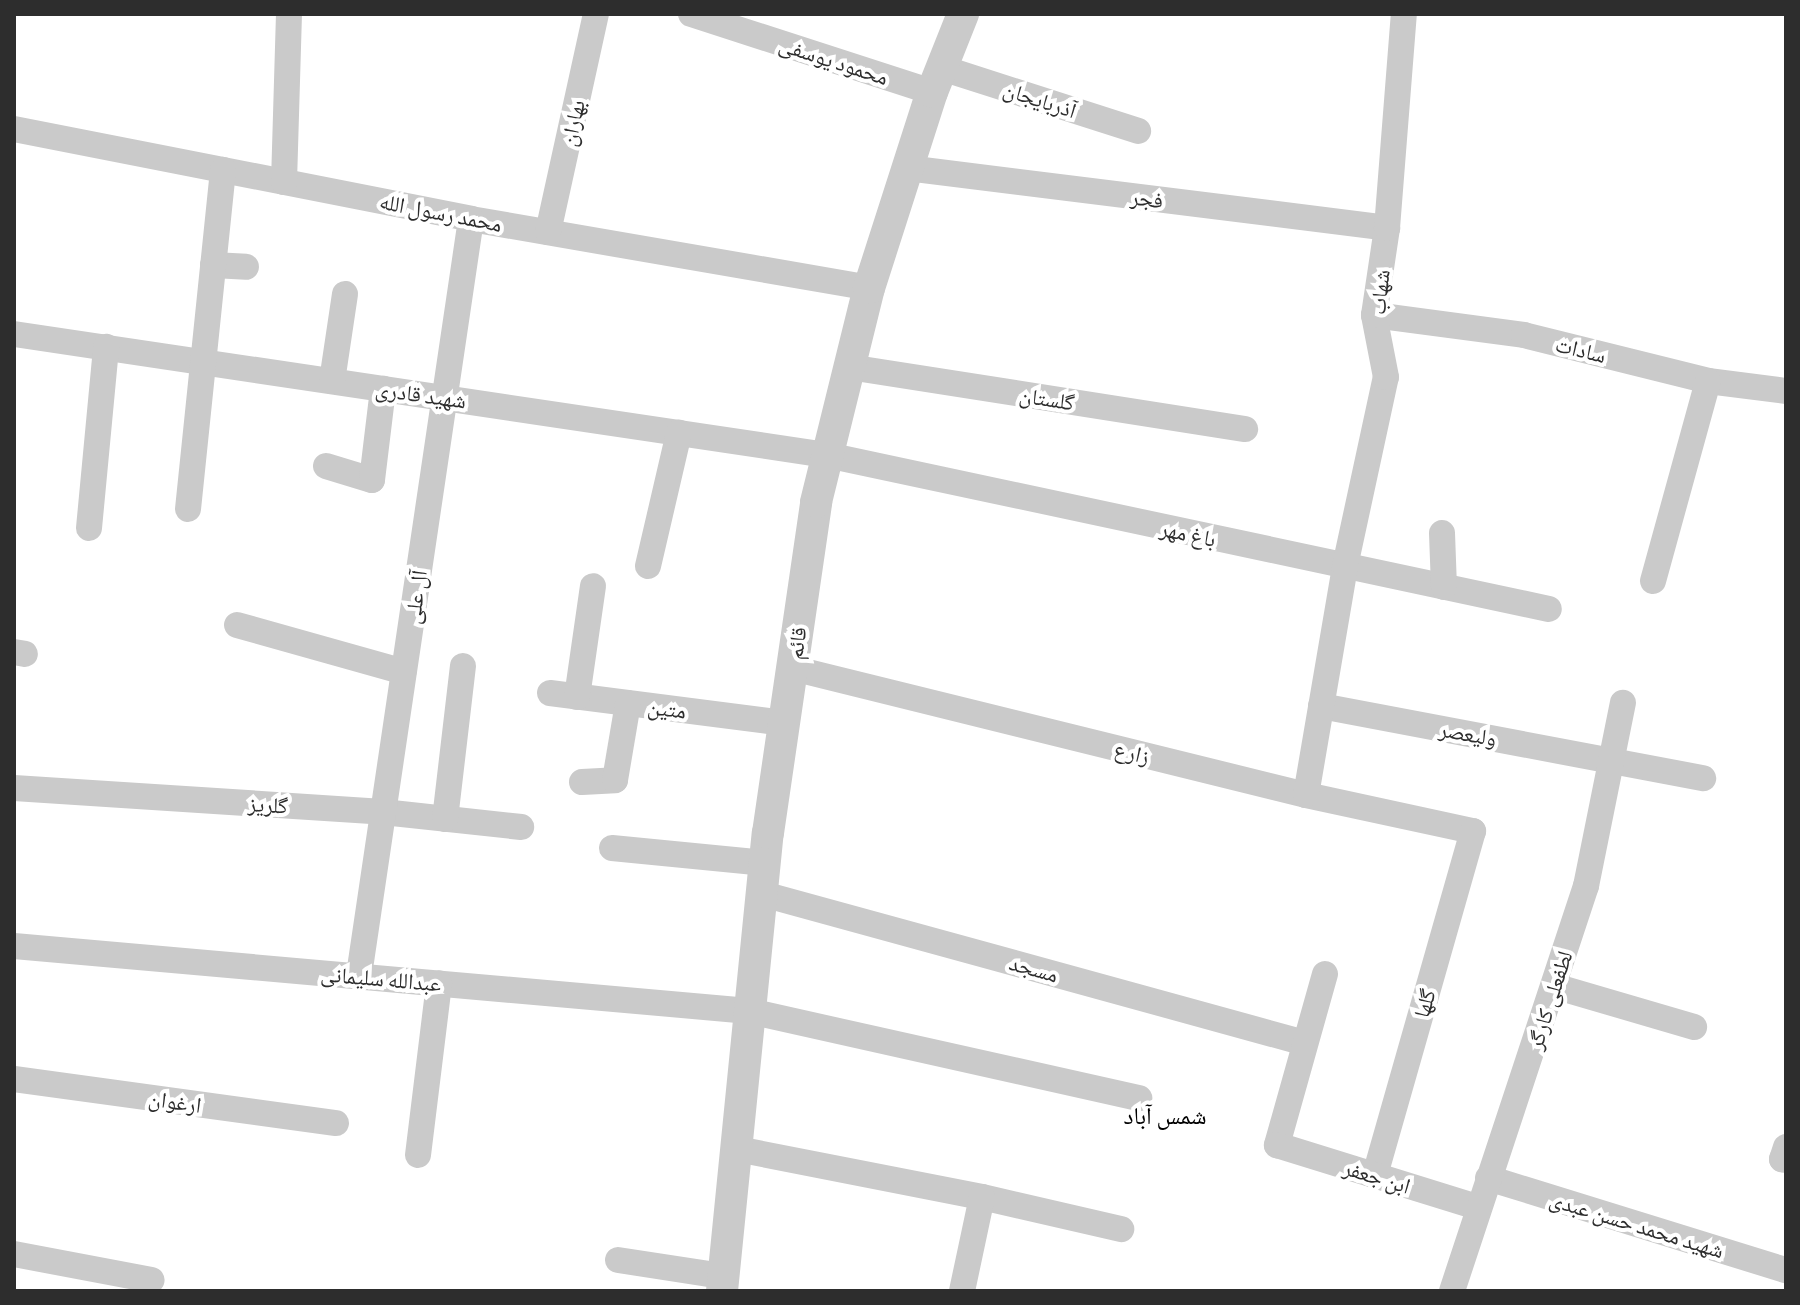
<!DOCTYPE html>
<meta charset="utf-8">
<style>
body{margin:0}
#map{position:relative;width:1800px;height:1305px;overflow:hidden;background:#fff;font-family:Commissioner,"Noto Naskh Arabic",sans-serif}
div>[style]{position:absolute}
.minor>*{height:26px;margin:-13px;padding:0 13px;transform-origin:13px;border-radius:13px;background:#cacaca}
.tertiary>*{height:32px;margin:-16px;padding:0 16px;transform-origin:16px;border-radius:16px;background:#cacaca}
span{translate:-50% -50%;white-space:nowrap;text-align:center;line-height:1.15;-webkit-text-stroke:8px #fff;paint-order:stroke}
.street-label{font-size:22px;color:#2d2d2d}
.neighbourhood-label{font-size:24px;color:#000}
.frame{position:absolute;inset:0;border:16px solid #2d2d2d;pointer-events:none}
</style>
<div id="map">
<div class="minor">
<div style="left:691px;top:14px;width:253px;rotate:17.9deg"></div>
<div style="left:942px;top:68px;width:206px;rotate:17.8deg"></div>
<div style="left:14px;top:129px;width:466px;rotate:11.1deg"></div>
<div style="left:471px;top:219px;width:404px;rotate:9.8deg"></div>
<div style="left:907px;top:168px;width:484px;rotate:7.1deg"></div>
<div style="left:284px;top:182px;width:168px;rotate:-88.3deg"></div>
<div style="left:548px;top:232px;width:223px;rotate:-77.6deg"></div>
<div style="left:213px;top:265px;width:33px;rotate:3deg"></div>
<div style="left:1374px;top:315px;width:151px;rotate:7.6deg"></div>
<div style="left:1524px;top:335px;width:190px;rotate:14deg"></div>
<div style="left:1708px;top:381px;width:79px;rotate:7.3deg"></div>
<div style="left:14px;top:334px;width:822px;rotate:8.47deg"></div>
<div style="left:827px;top:455px;width:738px;rotate:12.04deg"></div>
<div style="left:849px;top:367px;width:401px;rotate:8.9deg"></div>
<div style="left:332px;top:381px;width:88px;rotate:-81.5deg"></div>
<div style="left:326px;top:466px;width:48px;rotate:16.9deg"></div>
<div style="left:372px;top:480px;width:92px;rotate:-83.1deg"></div>
<div style="left:188px;top:509px;width:341px;rotate:-84.1deg"></div>
<div style="left:89px;top:528px;width:182px;rotate:-84.6deg"></div>
<div style="left:1442px;top:533px;width:54px;rotate:87.9deg"></div>
<div style="left:648px;top:566px;width:137px;rotate:-76.9deg"></div>
<div style="left:1653px;top:581px;width:207px;rotate:-74.6deg"></div>
<div style="left:237px;top:625px;width:173px;rotate:15.7deg"></div>
<div style="left:14px;top:652px;width:11px;rotate:10deg"></div>
<div style="left:792px;top:668px;width:529px;rotate:13.88deg"></div>
<div style="left:1306px;top:795px;width:171px;rotate:12.2deg"></div>
<div style="left:1473px;top:831px;width:358px;rotate:105.9deg"></div>
<div style="left:550px;top:693px;width:236px;rotate:7.3deg"></div>
<div style="left:577px;top:697px;width:112px;rotate:-81.8deg"></div>
<div style="left:1321px;top:706px;width:389px;rotate:10.7deg"></div>
<div style="left:582px;top:782px;width:33px;rotate:-3deg"></div>
<div style="left:615px;top:780px;width:78px;rotate:-80.4deg"></div>
<div style="left:14px;top:788px;width:370px;rotate:3.7deg"></div>
<div style="left:383px;top:812px;width:139px;rotate:6.2deg"></div>
<div style="left:1306px;top:795px;width:232px;rotate:-80.3deg"></div>
<div style="left:1345px;top:566px;width:193px;rotate:-77.8deg"></div>
<div style="left:1386px;top:377px;width:63px;rotate:-101deg"></div>
<div style="left:1374px;top:315px;width:88px;rotate:-81.5deg"></div>
<div style="left:1387px;top:228px;width:215px;rotate:-85.5deg"></div>
<div style="left:445px;top:819px;width:154px;rotate:-83.3deg"></div>
<div style="left:612px;top:848px;width:155px;rotate:5.6deg"></div>
<div style="left:763px;top:894px;width:562px;rotate:15.37deg"></div>
<div style="left:14px;top:946px;width:738px;rotate:5.05deg"></div>
<div style="left:749px;top:1011px;width:400px;rotate:12.6deg"></div>
<div style="left:1325px;top:974px;width:178px;rotate:105.7deg"></div>
<div style="left:1277px;top:1145px;width:209px;rotate:17.2deg"></div>
<div style="left:359px;top:975px;width:764px;rotate:-81.57deg"></div>
<div style="left:1554px;top:986px;width:146px;rotate:16.3deg"></div>
<div style="left:14px;top:1079px;width:325px;rotate:7.8deg"></div>
<div style="left:1786px;top:1147px;width:13px;rotate:108deg"></div>
<div style="left:1782px;top:1159px;width:4px;rotate:14deg"></div>
<div style="left:737px;top:1149px;width:250px;rotate:11.1deg"></div>
<div style="left:982px;top:1197px;width:143px;rotate:13deg"></div>
<div style="left:418px;top:1155px;width:173px;rotate:-83deg"></div>
<div style="left:1488px;top:1178px;width:312px;rotate:17.2deg"></div>
<div style="left:14px;top:1254px;width:140px;rotate:10.7deg"></div>
<div style="left:618px;top:1260px;width:106px;rotate:8.7deg"></div>
<div style="left:962px;top:1291px;width:96px;rotate:-78deg"></div>
<div style="left:1452px;top:1291px;width:427px;rotate:-71.7deg"></div>
<div style="left:1586px;top:886px;width:187px;rotate:-78.6deg"></div>
</div>
<div class="tertiary">
<div style="left:722px;top:1291px;width:460px;rotate:-84.3deg"></div>
<div style="left:768px;top:833px;width:334px;rotate:-81.7deg"></div>
<div style="left:816px;top:502px;width:220px;rotate:-76.1deg"></div>
<div style="left:869px;top:288px;width:206px;rotate:-72.2deg"></div>
<div style="left:932px;top:92px;width:84px;rotate:-68.3deg"></div>
</div>
<div class="street-label">
<span style="left:834px;top:60px;rotate:18deg">محمود یوسفی</span>
<span style="left:1040px;top:99px;rotate:18deg">آذربایجان</span>
<span style="left:572px;top:123px;rotate:-78deg">بهاران</span>
<span style="left:1147px;top:198px;rotate:7deg">فجر</span>
<span style="left:441px;top:212px;rotate:11deg">محمد رسول الله</span>
<span style="left:1379px;top:292px;rotate:-84deg">شهاب</span>
<span style="left:1581px;top:349px;rotate:14deg">سادات</span>
<span style="left:421px;top:394px;rotate:8deg">شهید قادری</span>
<span style="left:1047px;top:398px;rotate:9deg">گلستان</span>
<span style="left:1188px;top:533px;rotate:12deg">باغ مهر</span>
<span style="left:415px;top:597px;rotate:-82deg">آل علی</span>
<span style="left:796px;top:643px;rotate:-82deg">قائم</span>
<span style="left:667px;top:708px;rotate:7deg">متین</span>
<span style="left:1468px;top:733px;rotate:10deg">ولیعصر</span>
<span style="left:1132px;top:752px;rotate:14deg">زارع</span>
<span style="left:268px;top:804px;rotate:4deg">گلریز</span>
<span style="left:1034px;top:968px;rotate:16deg">مسجد</span>
<span style="left:381px;top:978px;rotate:5deg">عبدالله سلیمانی</span>
<span style="left:1549px;top:1000px;rotate:-72deg">لطفعلی کارگر</span>
<span style="left:1424px;top:1003px;rotate:-74deg">گلها</span>
<span style="left:175px;top:1101px;rotate:8deg">ارغوان</span>
<span style="left:1377px;top:1176px;rotate:17deg">ابن جعفر</span>
<span style="left:1637px;top:1224px;rotate:17deg">شهید محمد حسن عبدی</span>
</div>
<div class="neighbourhood-label">
<span style="left:1165px;top:1115px">شمس آباد</span>
</div>
<div class="frame"></div>
</div>
